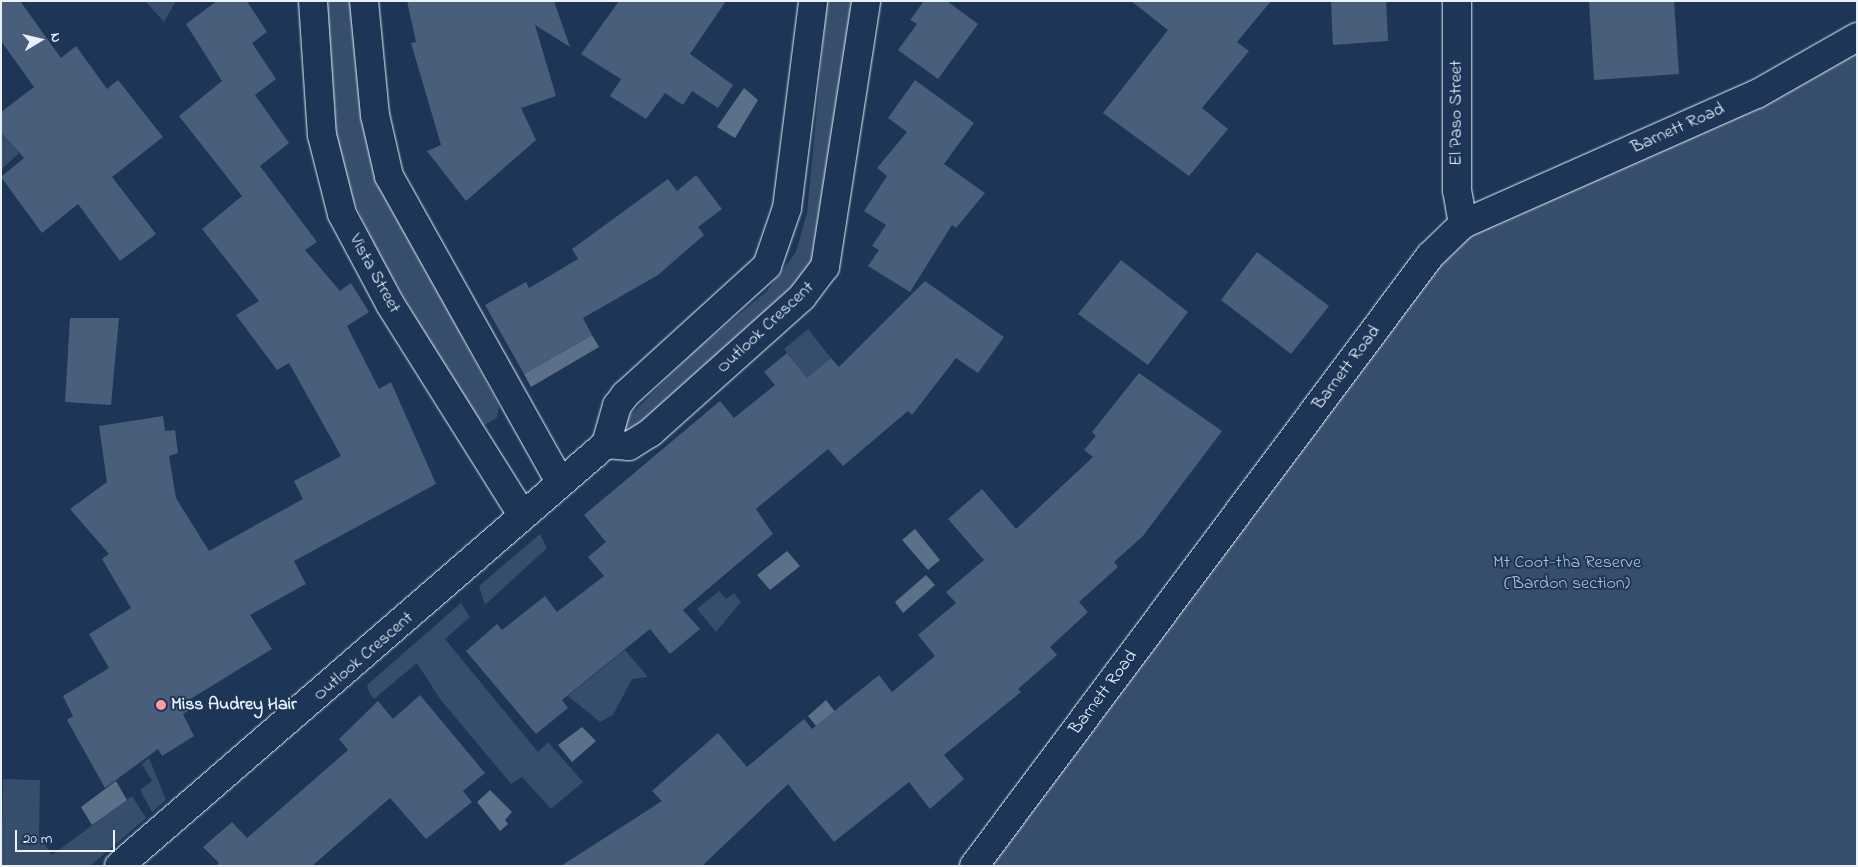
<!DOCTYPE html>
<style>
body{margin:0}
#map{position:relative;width:1858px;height:867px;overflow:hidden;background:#1d3557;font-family:"Indie Flower",sans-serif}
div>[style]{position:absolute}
.green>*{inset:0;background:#374d6c}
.water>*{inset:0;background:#5d7089}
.building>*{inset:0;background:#495e7a}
.roads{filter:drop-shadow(0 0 1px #e8f1f8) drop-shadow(0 0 1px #e8f1f8)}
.minor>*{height:28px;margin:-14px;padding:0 14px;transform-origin:14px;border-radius:14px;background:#1d3557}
.dots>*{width:14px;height:14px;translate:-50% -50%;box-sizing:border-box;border:2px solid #1d3557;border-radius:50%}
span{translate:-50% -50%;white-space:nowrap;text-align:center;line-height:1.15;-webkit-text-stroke:4px #1d3557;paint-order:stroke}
.street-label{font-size:18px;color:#e8f1f8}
.park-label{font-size:18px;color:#b3c0ce}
.poi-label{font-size:18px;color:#e8f1f8;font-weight:700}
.left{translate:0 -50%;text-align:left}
.frame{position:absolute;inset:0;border:2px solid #e8f1f8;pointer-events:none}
.north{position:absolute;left:15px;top:15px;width:50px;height:50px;-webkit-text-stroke:4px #1d3557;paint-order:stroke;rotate:81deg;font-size:14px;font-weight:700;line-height:20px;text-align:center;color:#e8f1f8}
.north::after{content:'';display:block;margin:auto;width:18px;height:22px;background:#e8f1f8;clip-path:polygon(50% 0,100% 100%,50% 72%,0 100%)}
.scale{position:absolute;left:15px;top:830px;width:100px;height:22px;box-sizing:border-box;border:2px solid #e8f1f8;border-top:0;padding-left:6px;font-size:15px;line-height:18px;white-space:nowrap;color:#e8f1f8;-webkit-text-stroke:4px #1d3557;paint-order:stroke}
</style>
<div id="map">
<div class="green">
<div style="clip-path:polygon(145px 1px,176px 1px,164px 22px)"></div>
<div style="clip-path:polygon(325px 1px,353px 1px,385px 194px,499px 406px,497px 418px,484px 425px,477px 424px,376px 249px,345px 182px,334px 130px)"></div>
<div style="clip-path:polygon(827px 1px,854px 1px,813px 264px,793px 288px,641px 429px,621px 439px,622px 423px,697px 349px,766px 292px,796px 252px,807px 213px)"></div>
<div style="clip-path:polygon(1857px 52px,1857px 866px,987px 866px,1440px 259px,1461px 240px)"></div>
<div style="clip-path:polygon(1px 121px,6px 137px,19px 153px,1px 170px)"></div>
<div style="clip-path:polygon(808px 329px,831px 358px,807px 378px,784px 349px)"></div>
<div style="clip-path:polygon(540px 534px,547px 548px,485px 605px,479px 586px)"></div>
<div style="clip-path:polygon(719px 591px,726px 599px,734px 593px,741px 602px,716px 632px,697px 609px)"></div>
<div style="clip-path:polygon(461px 603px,470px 617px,445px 639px,538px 752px,548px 742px,583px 782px,551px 809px,522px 777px,511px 784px,440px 699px,417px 663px,374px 699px,369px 692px,367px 685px)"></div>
<div style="clip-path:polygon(625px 650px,648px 677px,632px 679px,613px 715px,600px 722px,568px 696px)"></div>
<div style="clip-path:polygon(149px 758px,166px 800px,152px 812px,140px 790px,152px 781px,142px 764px)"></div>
<div style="clip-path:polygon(3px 779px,40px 780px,39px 836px,52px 855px,132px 796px,146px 818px,90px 866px,1px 866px)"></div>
</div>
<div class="water">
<div style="clip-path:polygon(744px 88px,758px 100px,735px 138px,717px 127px)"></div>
<div style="clip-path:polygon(592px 335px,599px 347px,531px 387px,524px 374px)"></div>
<div style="clip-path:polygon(915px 529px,940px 560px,928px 570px,902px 540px)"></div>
<div style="clip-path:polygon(787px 551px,800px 566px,770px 590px,757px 575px)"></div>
<div style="clip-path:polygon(926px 575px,935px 585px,903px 613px,895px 602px)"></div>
<div style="clip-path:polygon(826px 700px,853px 735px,835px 749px,808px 716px)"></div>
<div style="clip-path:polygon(582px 727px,596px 741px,572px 762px,558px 745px)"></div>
<div style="clip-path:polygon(116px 781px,127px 800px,92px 825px,81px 807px)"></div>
<div style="clip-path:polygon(490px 790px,512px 812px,505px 820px,508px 824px,500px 831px,477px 802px)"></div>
</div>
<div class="building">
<div style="clip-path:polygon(1px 1px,20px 1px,61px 58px,76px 46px,107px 89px,118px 80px,163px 137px,112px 177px,156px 234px,120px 261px,78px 204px,42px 233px,1px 177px,24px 158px,1px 132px,1px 112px,34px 87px,1px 41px)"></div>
<div style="clip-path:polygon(217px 1px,247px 1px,267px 32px,252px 43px,276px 79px,255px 95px,289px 143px,260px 166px,317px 242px,305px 250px,340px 291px,351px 283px,369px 312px,347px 326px,379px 389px,391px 382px,436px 484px,294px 561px,306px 584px,250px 615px,272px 649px,184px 703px,188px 711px,183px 714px,194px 736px,162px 756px,158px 749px,105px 788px,67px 720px,73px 716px,63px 696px,109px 668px,89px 634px,131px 608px,102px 559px,109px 554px,70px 509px,107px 482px,99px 426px,163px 416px,165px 431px,175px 430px,178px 453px,169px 456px,176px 498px,209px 551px,303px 499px,294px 481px,341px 456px,289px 363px,277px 370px,236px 315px,259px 301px,202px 229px,242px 196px,179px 116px,222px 81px,186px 24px)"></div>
<div style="clip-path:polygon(407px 1px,554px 1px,570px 47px,535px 25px,556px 96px,521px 108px,536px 140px,466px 201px,427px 151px,441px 145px,411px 43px,416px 42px)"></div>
<div style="clip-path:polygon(619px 1px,726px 1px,690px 54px,733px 85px,718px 108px,692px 91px,683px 105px,665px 93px,646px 119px,610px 96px,621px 79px,581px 54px)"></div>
<div style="clip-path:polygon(924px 1px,947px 1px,978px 24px,938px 79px,898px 50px,917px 24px,910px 20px)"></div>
<div style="clip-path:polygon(1131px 1px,1271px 1px,1237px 42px,1249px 51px,1202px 108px,1228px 129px,1189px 176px,1103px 113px,1168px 30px)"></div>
<div style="clip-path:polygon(1331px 1px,1386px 1px,1388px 41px,1333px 45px)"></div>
<div style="clip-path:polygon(1589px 1px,1674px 1px,1679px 74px,1594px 80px)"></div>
<div style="clip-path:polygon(915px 80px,974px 123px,944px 164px,985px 193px,956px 228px,952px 225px,910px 292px,868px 266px,879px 250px,872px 246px,886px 225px,864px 211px,887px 176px,877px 168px,907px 132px,888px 118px)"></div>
<div style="clip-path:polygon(696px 175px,722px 209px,698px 227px,704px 235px,658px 275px,583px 318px,592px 335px,524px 374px,485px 305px,526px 282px,529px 288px,578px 259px,572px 249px,668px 179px,677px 191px)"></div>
<div style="clip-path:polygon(1257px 252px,1329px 306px,1291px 354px,1221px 300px)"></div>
<div style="clip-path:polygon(1121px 260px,1188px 312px,1148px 365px,1078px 314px)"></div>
<div style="clip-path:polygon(925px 281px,1004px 337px,978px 373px,956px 358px,912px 415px,908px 411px,843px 466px,828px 449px,756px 509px,773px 534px,683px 610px,700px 629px,670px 654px,650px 629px,562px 700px,568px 708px,536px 734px,466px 651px,497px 624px,502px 630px,545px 596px,557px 612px,604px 576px,588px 557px,606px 542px,584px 515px,720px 401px,734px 418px,775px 385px,764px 372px,787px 353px,807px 378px,831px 358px,839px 367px)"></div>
<div style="clip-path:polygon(70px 318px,119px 318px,111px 405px,65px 402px)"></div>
<div style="clip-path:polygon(1139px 373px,1222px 431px,1143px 536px,1114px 562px,1118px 567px,1079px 602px,1088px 612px,1050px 647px,1057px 655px,1018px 689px,1021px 692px,944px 755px,964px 779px,930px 809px,909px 782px,834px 842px,788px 784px,702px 866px,561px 866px,662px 801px,652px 791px,718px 733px,747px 767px,804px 719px,812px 729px,879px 675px,892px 692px,935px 656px,918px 635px,956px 603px,946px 592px,984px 560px,948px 519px,982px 489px,1016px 529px,1093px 457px,1084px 450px,1096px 436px,1092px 432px)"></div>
<div style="clip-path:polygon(420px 695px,485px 773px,463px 791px,472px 802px,426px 839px,390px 798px,312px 866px,215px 866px,219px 863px,203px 847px,232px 822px,247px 838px,348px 750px,339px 739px,378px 701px,393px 719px)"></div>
</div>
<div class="roads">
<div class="minor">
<div style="left:313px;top:1px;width:134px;rotate:86.2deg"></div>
<div style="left:322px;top:135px;width:81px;rotate:75.8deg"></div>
<div style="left:342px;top:214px;width:102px;rotate:61.9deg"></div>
<div style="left:390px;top:304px;width:250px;rotate:57.9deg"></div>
<div style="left:364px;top:1px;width:115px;rotate:84.5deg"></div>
<div style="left:375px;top:115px;width:63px;rotate:77.1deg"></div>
<div style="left:389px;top:176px;width:351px;rotate:60.8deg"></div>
<div style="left:1457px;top:1px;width:189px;rotate:90deg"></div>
<div style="left:1457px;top:190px;width:35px;rotate:80deg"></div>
<div style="left:606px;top:444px;width:23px;rotate:5deg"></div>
<div style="left:629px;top:446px;width:25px;rotate:-32deg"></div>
<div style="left:650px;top:433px;width:204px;rotate:-41.8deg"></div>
<div style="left:802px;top:297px;width:38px;rotate:-53deg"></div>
<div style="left:825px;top:267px;width:269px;rotate:-81.2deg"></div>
<div style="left:119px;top:866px;width:644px;rotate:-40.91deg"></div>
<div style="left:606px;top:444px;width:40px;rotate:-74deg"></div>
<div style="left:617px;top:406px;width:14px;rotate:-54deg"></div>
<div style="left:625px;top:395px;width:192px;rotate:-42.3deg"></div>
<div style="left:767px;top:266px;width:61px;rotate:-71deg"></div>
<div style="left:787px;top:208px;width:209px;rotate:-82.8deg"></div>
<div style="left:974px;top:866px;width:762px;rotate:-53.22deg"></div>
<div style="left:1430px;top:256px;width:46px;rotate:-44.1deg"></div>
<div style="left:1463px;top:224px;width:321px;rotate:-23.9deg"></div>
<div style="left:1757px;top:94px;width:115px;rotate:-29.7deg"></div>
</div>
</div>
<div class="dots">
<div style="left:161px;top:705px;background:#ff9aa2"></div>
</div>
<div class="street-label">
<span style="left:1457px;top:113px;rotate:-90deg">El Paso Street</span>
<span style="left:1678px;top:129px;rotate:-24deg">Barnett Road</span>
<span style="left:374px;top:274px;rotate:61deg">Vista Street</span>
<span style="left:766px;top:328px;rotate:-43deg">Outlook Crescent</span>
<span style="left:1347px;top:368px;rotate:-53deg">Barnett Road</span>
<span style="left:364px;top:657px;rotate:-41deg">Outlook Crescent</span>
<span style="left:1104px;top:693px;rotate:-53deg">Barnett Road</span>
</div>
<div class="park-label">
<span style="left:1567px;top:574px">Mt Coot-tha Reserve<br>(Bardon section)</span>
</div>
<div class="poi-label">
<span class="left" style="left:171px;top:705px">Miss Audrey Hair</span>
</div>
<div class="frame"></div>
<div class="north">N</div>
<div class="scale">20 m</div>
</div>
